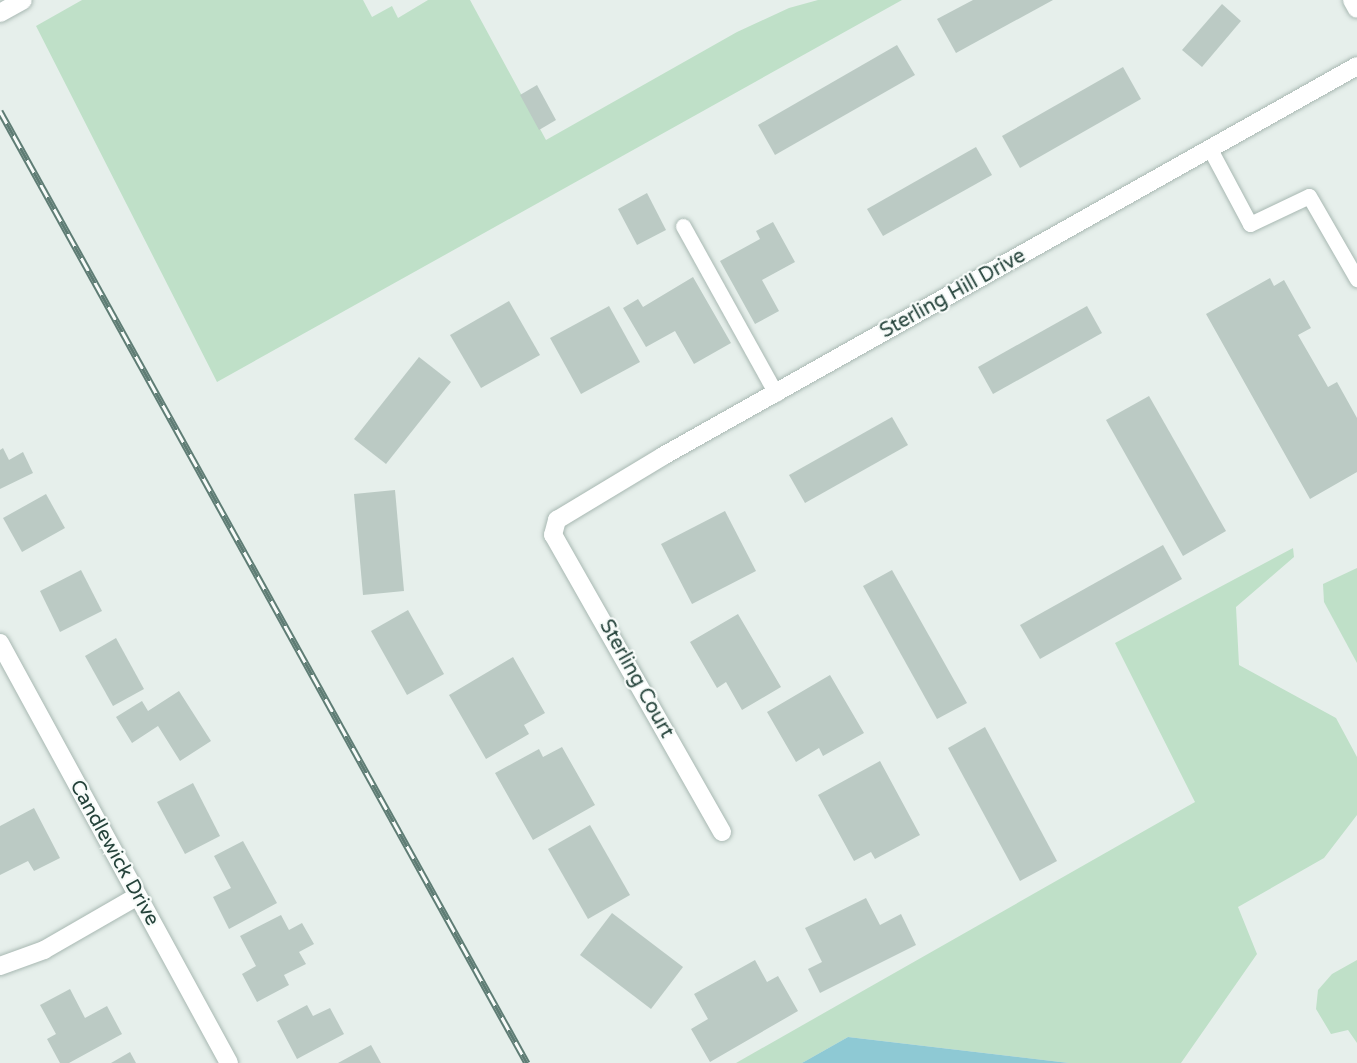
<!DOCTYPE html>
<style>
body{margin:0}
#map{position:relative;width:1357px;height:1063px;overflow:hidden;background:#e6efeb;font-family:"Varela Round",sans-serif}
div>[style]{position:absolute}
.green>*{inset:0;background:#bfe0c8}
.water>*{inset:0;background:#8ec9d4}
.building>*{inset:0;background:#bbcac4}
.roads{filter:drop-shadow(0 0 2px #a8b8b2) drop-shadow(0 0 2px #a8b8b2)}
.service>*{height:15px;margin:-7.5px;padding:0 7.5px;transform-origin:7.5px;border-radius:7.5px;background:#fff}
.minor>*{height:18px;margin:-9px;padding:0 9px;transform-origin:9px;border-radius:9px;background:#fff}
.tertiary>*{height:18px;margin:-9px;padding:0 9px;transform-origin:9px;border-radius:9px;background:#fff}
.rail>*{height:7px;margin-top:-3.5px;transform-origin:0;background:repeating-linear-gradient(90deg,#f7fbf9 0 14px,#5f7d75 0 28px);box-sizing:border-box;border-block:2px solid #5f7d75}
span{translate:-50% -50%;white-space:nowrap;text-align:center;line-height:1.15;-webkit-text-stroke:4.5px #f7fbf9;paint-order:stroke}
.street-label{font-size:20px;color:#24423a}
</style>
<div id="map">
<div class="green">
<div style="clip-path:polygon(82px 0,363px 0,372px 17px,392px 6px,398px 18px,428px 0,470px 0,546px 140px,737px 32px,789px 8px,818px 0,902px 0,217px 382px,36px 26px)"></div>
<div style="clip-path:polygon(1293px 548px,1294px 557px,1236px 607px,1239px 665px,1336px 718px,1357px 757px,1357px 815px,1324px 858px,1238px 907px,1257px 954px,1181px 1063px,1069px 1063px,848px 1037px,802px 1063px,736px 1063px,1195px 802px,1115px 643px)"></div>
<div style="clip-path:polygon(1357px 568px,1357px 663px,1324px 602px,1323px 584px)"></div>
<div style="clip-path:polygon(1357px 960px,1357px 1043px,1348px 1030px,1331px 1034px,1316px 1009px,1318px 990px,1332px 974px)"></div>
</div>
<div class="water">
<div style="clip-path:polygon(848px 1037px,1069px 1063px,802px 1063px)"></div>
</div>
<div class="building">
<div style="clip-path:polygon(973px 0,1053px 0,956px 53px,937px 19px)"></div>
<div style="clip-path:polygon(1222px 4px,1241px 21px,1202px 67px,1182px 50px)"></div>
<div style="clip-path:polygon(897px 45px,915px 75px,775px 155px,758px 125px)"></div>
<div style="clip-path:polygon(1123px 67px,1141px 99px,1020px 168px,1002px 136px)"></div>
<div style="clip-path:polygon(537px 85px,556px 120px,539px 130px,520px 95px)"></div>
<div style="clip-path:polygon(976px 147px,992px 175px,883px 236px,867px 209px)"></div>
<div style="clip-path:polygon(647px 193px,666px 230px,637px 245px,618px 209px)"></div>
<div style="clip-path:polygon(773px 222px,795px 262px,762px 280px,779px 311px,755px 324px,720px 261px,760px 239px,756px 231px)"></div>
<div style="clip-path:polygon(693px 277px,731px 343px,694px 364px,675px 331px,646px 347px,623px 308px,638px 299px,643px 307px)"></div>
<div style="clip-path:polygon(1270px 278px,1274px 286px,1284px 280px,1311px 328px,1298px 335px,1328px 387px,1337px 382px,1357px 418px,1357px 472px,1310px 499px,1206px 314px)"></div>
<div style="clip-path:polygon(509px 301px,540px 355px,481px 388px,450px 335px)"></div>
<div style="clip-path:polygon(609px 306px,640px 362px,581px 394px,550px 338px)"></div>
<div style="clip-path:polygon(1087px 306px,1102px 333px,993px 394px,978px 367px)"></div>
<div style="clip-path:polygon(419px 357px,451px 382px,386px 464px,354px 439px)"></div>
<div style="clip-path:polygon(1149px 396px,1226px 531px,1183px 556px,1106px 420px)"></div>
<div style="clip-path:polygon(892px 417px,908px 445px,805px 503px,789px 475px)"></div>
<div style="clip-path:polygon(3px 448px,9px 460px,23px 452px,33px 473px,0 489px,0 450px)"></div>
<div style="clip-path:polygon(395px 490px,404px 591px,363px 595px,354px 494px)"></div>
<div style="clip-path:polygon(46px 494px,65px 528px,22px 552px,3px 518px)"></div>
<div style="clip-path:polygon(725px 511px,756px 571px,692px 604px,661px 544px)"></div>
<div style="clip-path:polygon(1163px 545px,1182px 579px,1040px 659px,1020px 625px)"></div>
<div style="clip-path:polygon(81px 570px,102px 611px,60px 632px,40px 591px)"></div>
<div style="clip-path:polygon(892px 570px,967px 703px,937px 719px,863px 586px)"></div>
<div style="clip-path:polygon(408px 610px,444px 674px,407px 695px,371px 631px)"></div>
<div style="clip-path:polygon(738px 614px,781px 687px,742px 710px,726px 682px,717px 688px,690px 642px)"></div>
<div style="clip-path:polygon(116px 638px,144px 689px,113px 706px,85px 656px)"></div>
<div style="clip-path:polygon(513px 657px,545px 713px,524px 725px,529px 734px,486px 759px,449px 695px)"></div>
<div style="clip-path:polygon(830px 675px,864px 733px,823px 756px,819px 748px,796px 762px,767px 712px)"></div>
<div style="clip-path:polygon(179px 691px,211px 741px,180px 761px,158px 726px,132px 743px,116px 717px,142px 701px,148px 711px)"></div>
<div style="clip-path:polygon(985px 727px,1057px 861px,1020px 881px,948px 748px)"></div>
<div style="clip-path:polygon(562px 747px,595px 805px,533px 840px,495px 773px,539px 749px,543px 757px)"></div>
<div style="clip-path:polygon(880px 761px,920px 835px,875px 859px,871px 852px,854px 861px,818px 795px)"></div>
<div style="clip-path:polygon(193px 783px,220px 836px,185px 854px,157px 802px)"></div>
<div style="clip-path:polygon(34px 808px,60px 858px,34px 871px,28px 861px,0 875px,0 826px)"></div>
<div style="clip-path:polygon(590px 825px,630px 895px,588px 919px,548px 849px)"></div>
<div style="clip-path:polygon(243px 841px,277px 903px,229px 929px,213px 897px,231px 888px,214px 856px)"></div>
<div style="clip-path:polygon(866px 898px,880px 925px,901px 914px,916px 945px,820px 993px,808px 969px,822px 962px,805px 928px)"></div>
<div style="clip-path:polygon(612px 913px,683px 967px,651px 1009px,580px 955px)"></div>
<div style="clip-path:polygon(281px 915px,289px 930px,302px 923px,314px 944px,299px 952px,306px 964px,284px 975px,289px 985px,257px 1002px,242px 974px,256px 966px,240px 936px)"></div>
<div style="clip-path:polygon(755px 960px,767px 982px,778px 976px,798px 1011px,710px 1062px,691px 1029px,708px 1019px,694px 994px)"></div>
<div style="clip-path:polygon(70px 989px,85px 1018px,107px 1006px,122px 1034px,69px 1063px,60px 1063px,47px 1039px,56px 1034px,40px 1005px)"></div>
<div style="clip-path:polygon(307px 1005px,313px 1016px,330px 1008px,344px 1034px,297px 1059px,277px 1021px)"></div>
<div style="clip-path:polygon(371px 1045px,381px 1063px,338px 1063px)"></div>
<div style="clip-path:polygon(130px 1052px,136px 1063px,111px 1063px)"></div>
</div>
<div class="roads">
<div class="service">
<div style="left:1210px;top:149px;width:85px;rotate:61.9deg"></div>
<div style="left:1250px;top:224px;width:65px;rotate:-25.4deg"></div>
<div style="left:1309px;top:196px;width:96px;rotate:60deg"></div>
<div style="left:683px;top:226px;width:192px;rotate:61deg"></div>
</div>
<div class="minor">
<div style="left:0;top:13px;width:26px;rotate:-29deg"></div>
<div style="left:0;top:643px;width:478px;rotate:61.4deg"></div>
<div style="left:722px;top:832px;width:342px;rotate:-119.6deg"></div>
<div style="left:553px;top:535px;width:16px;rotate:-75deg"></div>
<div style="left:557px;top:520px;width:124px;rotate:-31.1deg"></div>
<div style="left:663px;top:456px;width:796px;rotate:-29.33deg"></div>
<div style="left:0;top:966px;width:47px;rotate:-20deg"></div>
<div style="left:44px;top:950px;width:108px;rotate:-29.9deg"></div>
</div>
<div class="tertiary">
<div style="left:1352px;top:0;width:10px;rotate:61deg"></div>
</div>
</div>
<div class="rail">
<div style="left:0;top:111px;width:1088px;rotate:61.03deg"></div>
</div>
<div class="street-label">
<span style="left:953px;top:294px;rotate:-29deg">Sterling Hill Drive</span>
<span style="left:636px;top:679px;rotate:61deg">Sterling Court</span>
<span style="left:114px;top:853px;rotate:61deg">Candlewick Drive</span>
</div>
</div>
